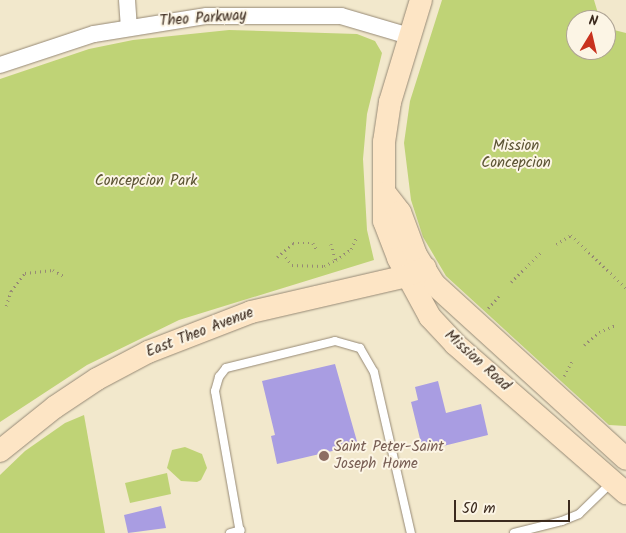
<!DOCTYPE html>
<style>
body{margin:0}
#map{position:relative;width:626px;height:533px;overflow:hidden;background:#f2e8cc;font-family:Kalam,sans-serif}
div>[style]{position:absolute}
.green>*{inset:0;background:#bfd376}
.building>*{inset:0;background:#a99de2}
.path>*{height:2.5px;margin-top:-1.25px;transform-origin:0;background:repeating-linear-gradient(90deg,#968975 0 1px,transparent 0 5px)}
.roads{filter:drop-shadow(0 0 1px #968975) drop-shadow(0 0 1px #968975)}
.lane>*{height:8px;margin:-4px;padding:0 4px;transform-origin:4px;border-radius:4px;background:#fff}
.street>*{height:16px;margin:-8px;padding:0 8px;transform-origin:8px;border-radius:8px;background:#fff}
.secondary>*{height:22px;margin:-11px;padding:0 11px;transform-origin:11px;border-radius:11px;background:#fde5c5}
.dots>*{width:14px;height:14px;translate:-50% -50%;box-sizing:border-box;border:2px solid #fcf5e5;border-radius:50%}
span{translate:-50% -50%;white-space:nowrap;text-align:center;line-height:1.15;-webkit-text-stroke:4px #fcf5e5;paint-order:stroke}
.street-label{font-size:15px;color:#3b2a1e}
.park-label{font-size:15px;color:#5c5434}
.education-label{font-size:15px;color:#785e54}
.left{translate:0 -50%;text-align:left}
.north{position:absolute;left:566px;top:10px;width:50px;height:50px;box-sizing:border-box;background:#fcf5e5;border:1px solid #afa495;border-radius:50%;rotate:9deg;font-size:14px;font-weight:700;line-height:20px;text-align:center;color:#3b2a1e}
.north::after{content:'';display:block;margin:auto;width:18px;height:22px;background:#c8321e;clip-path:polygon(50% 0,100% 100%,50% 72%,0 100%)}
.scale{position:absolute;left:454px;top:500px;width:116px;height:22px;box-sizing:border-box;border:2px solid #3b2a1e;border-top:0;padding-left:6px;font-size:15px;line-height:18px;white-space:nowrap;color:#3b2a1e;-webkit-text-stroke:4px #fcf5e5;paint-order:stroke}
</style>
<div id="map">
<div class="green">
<div style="clip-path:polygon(442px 0,594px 0,600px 20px,576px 20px,576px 50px,606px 50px,606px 28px,626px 33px,626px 426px,609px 425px,446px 276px,423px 237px,411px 200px,404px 143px,410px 101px)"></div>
<div style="clip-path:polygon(229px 30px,357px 34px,375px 41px,382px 53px,367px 114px,363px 159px,367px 230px,374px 260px,179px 320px,87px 365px,0 422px,0 79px,89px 49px,133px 40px)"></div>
<div style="clip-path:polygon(84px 415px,105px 533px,0 533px,0 475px,25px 451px,65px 423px)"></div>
<div style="clip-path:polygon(185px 447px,202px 454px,207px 468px,201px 480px,197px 482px,181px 481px,167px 468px,172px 450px)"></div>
<div style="clip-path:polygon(167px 473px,171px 494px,130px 503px,125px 483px)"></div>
</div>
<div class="building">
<div style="clip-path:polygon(335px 364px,358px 445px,277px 464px,271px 436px,275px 435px,262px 381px)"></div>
<div style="clip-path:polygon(438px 381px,446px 413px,481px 404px,488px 435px,423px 451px,411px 402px,418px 400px,415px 387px)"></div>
<div style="clip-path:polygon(161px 506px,166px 528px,128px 533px,124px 515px)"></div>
</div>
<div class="path">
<div style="left:331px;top:244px;width:17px;rotate:73deg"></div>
<div style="left:336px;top:260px;width:19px;rotate:-36deg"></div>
<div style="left:351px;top:249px;width:14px;rotate:-65deg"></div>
<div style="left:556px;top:244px;width:17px;rotate:-31deg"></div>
<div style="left:571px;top:235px;width:76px;rotate:43.9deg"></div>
<div style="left:277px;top:257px;width:21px;rotate:-41deg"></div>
<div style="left:293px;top:243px;width:20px"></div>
<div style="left:313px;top:243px;width:8px;rotate:60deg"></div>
<div style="left:286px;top:257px;width:10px;rotate:53deg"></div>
<div style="left:292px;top:265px;width:32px;rotate:2deg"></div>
<div style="left:324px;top:266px;width:13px;rotate:-27deg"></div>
<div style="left:511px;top:282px;width:41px;rotate:-45deg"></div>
<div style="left:6px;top:306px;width:16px;rotate:-72deg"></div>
<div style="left:11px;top:291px;width:23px;rotate:-52deg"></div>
<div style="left:25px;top:273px;width:28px;rotate:-6deg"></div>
<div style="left:53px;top:270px;width:13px;rotate:29deg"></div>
<div style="left:488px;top:308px;width:16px;rotate:-47deg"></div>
<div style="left:584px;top:345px;width:20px;rotate:-41deg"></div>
<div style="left:599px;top:332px;width:18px;rotate:-22deg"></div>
<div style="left:564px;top:376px;width:19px;rotate:-62deg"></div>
</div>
<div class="roads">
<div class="lane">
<div style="left:230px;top:533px;width:11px;rotate:-15deg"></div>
<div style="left:240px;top:533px;width:144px;rotate:-100deg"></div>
<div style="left:215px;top:391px;width:15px;rotate:-74deg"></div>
<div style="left:219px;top:377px;width:11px;rotate:-52deg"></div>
<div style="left:226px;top:368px;width:112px;rotate:-13.9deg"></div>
<div style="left:335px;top:341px;width:26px;rotate:16deg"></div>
<div style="left:360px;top:348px;width:28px;rotate:60deg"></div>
<div style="left:374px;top:372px;width:165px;rotate:77.1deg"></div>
<div style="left:514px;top:533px;width:49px;rotate:-14deg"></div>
<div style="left:562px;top:521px;width:18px;rotate:-22deg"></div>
<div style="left:579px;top:514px;width:45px;rotate:-44.1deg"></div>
</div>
<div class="street">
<div style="left:127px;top:0;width:26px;rotate:86deg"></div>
<div style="left:0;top:65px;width:99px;rotate:-18.3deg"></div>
<div style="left:94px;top:34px;width:114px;rotate:-9.1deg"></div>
<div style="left:207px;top:16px;width:134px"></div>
<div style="left:341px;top:16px;width:71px;rotate:16.4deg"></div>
</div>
<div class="secondary">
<div style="left:421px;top:0;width:107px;rotate:106.9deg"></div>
<div style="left:390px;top:102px;width:40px;rotate:98.5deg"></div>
<div style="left:384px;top:142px;width:79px;rotate:90deg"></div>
<div style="left:384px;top:221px;width:40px;rotate:69deg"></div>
<div style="left:398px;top:258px;width:67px;rotate:61.5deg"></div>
<div style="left:430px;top:317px;width:37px;rotate:47deg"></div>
<div style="left:455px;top:344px;width:227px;rotate:41.1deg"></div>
<div style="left:385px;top:193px;width:24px;rotate:52deg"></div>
<div style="left:400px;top:212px;width:46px;rotate:69.6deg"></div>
<div style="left:416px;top:255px;width:36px;rotate:58deg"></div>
<div style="left:435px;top:285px;width:258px;rotate:42.3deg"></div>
<div style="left:0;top:451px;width:70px;rotate:-38.7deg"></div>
<div style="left:55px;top:407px;width:50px;rotate:-33.7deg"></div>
<div style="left:97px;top:379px;width:58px;rotate:-27.9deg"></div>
<div style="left:148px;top:352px;width:110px;rotate:-21.2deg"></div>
<div style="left:251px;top:312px;width:160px;rotate:-13deg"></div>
<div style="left:407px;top:276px;width:20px;rotate:-24deg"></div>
</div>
</div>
<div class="dots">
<div style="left:324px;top:456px;background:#8d6e63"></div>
</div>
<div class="street-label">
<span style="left:203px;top:19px;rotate:-4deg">Theo Parkway</span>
<span style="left:200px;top:333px;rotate:-21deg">East Theo Avenue</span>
<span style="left:477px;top:361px;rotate:42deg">Mission Road</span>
</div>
<div class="park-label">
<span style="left:516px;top:155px">Mission<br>Concepcion</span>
<span style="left:146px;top:182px">Concepcion Park</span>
</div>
<div class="education-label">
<span class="left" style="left:334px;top:456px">Saint Peter-Saint<br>Joseph Home</span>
</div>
<div class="north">N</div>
<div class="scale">50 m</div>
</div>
